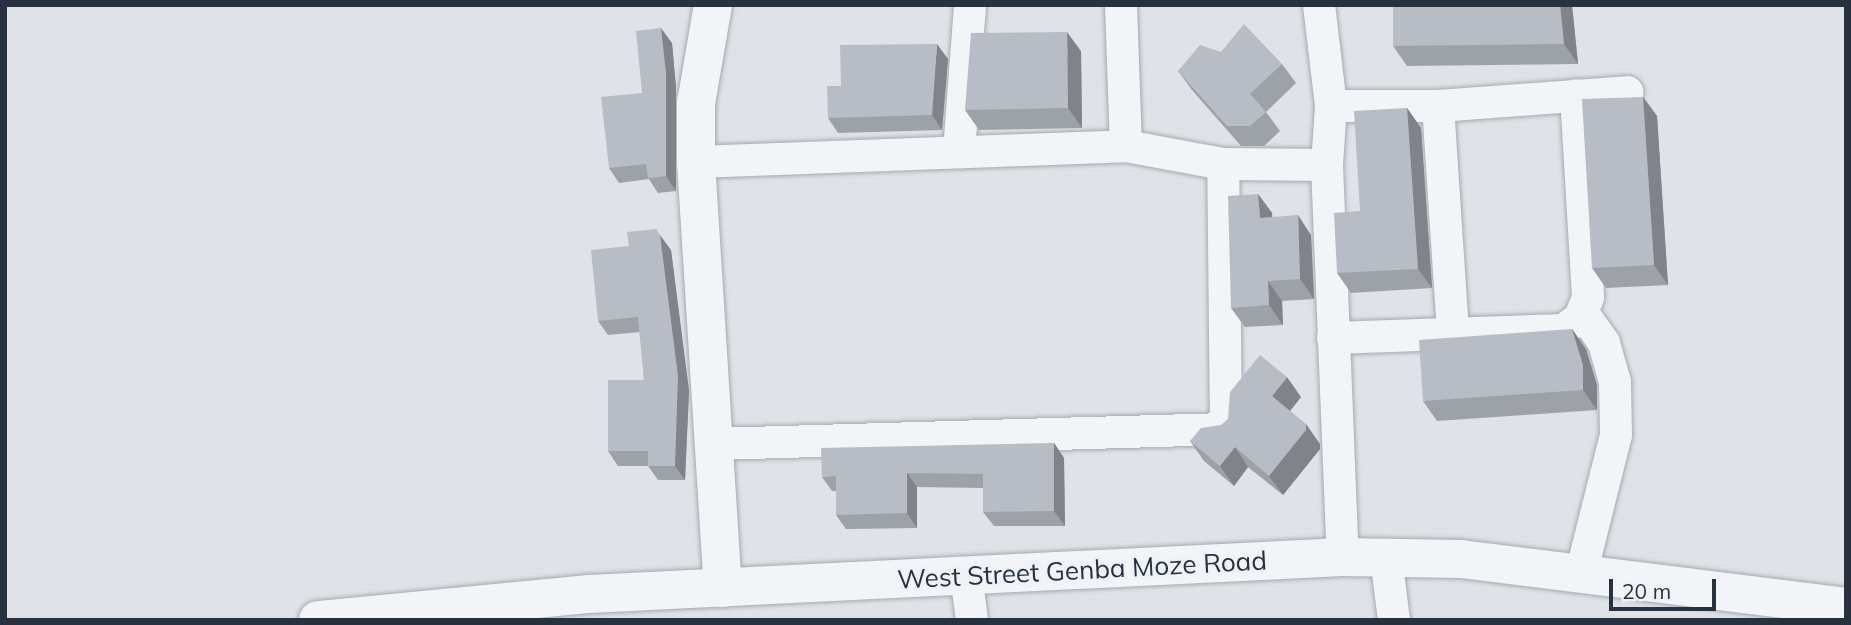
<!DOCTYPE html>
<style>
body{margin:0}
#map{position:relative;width:1851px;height:625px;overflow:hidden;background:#dfe3e8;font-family:Mulish,sans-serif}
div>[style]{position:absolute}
.roads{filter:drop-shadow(0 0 2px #a4aab2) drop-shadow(0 0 2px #a4aab2)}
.minor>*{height:32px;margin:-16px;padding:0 16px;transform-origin:16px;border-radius:16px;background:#f2f4f7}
.tertiary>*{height:38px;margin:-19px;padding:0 19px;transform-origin:19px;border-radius:19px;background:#f2f4f7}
.wall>*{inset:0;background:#9da2a9}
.shaded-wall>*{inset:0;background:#80848a}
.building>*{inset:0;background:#b7bcc5}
span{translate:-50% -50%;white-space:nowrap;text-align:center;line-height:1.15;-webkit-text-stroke:7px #eff2f6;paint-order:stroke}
.street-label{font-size:26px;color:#28313f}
.frame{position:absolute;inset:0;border:7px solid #28313f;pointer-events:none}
.scale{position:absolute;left:1609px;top:579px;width:107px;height:32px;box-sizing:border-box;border:4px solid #28313f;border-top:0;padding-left:9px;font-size:21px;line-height:24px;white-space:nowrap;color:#28313f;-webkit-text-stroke:5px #eff2f6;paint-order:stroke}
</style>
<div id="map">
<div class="roads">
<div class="minor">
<div style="left:1121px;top:5px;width:141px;rotate:88deg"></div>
<div style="left:1319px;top:5px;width:102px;rotate:83.2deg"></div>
<div style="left:1331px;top:106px;width:59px;rotate:93.9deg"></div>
<div style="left:1327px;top:165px;width:392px;rotate:87.7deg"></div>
<div style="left:1331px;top:106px;width:107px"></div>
<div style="left:1438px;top:106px;width:190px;rotate:-4.2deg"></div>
<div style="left:1438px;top:106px;width:228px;rotate:86.2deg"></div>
<div style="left:959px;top:152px;width:147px;rotate:-85.7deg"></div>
<div style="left:696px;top:162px;width:430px;rotate:-2.1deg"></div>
<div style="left:1126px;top:146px;width:99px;rotate:10.5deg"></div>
<div style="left:1223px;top:164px;width:104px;rotate:0.6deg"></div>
<div style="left:1333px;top:338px;width:230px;rotate:-2deg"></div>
<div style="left:1563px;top:330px;width:21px;rotate:-35deg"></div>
<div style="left:1580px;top:318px;width:22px;rotate:-69deg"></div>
<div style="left:1588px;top:297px;width:202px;rotate:-93.4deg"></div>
<div style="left:714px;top:444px;width:512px;rotate:-1.68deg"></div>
<div style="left:1226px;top:429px;width:265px;rotate:-90.6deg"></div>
<div style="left:1386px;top:557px;width:64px;rotate:82.8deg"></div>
<div style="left:1581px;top:574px;width:143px;rotate:-75.9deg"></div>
<div style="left:1616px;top:435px;width:53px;rotate:-91.1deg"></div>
<div style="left:1615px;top:382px;width:41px;rotate:-105.8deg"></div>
<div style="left:1604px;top:343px;width:38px;rotate:-125deg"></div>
<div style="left:966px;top:575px;width:45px;rotate:82.4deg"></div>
</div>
<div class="tertiary">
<div style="left:713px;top:5px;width:99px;rotate:99.8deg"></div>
<div style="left:696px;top:103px;width:59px;rotate:90deg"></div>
<div style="left:696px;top:162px;width:427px;rotate:86.4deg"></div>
<div style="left:318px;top:620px;width:272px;rotate:-5.5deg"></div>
<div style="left:589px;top:594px;width:755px;rotate:-2.81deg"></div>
<div style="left:1343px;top:557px;width:118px;rotate:1deg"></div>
<div style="left:1461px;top:559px;width:388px;rotate:7.1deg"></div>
</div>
</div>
<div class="wall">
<div style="clip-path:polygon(1572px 5px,1578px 64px,1407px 66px,1393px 46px)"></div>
<div style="clip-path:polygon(672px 43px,676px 87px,676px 191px,658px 193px,649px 179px,619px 183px,609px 168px,642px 93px)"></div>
<div style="clip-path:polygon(1081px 51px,1082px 128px,979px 130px,965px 110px)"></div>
<div style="clip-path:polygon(1221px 52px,1282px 64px,1296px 83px,1266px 112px,1280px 131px,1264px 146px,1241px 146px,1192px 90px,1178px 71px)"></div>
<div style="clip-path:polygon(948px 59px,942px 130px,838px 133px,828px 118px,841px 86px)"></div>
<div style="clip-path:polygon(1643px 97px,1657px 116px,1668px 285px,1606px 288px,1592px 268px)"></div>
<div style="clip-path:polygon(1407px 108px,1421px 128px,1432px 288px,1351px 293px,1337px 273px,1360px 211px)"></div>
<div style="clip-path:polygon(1258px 194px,1272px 213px,1272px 217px,1311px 235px,1314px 299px,1282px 301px,1283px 325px,1245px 327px,1231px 308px)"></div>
<div style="clip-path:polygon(671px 250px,689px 391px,685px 480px,658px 480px,648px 466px,618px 466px,608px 451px,644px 380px,640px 332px,608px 335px,598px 321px)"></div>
<div style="clip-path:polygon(1572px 329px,1586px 349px,1597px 385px,1597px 410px,1437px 421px,1423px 401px)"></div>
<div style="clip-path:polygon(1301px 397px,1290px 411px,1320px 444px,1320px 449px,1283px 495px,1248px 467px,1234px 486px,1204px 461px,1190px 441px,1221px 425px)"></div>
<div style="clip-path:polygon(1054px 443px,1064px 458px,1065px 526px,994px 526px,983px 512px,983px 488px,917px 487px,917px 528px,846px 529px,836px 515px,836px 491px,832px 491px,822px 477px)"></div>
</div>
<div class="shaded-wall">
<div style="clip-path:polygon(1560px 5px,1572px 5px,1578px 64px,1564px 44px)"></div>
<div style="clip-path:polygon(661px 28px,672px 43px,676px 87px,676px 191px,666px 176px)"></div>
<div style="clip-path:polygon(1067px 32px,1081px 51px,1082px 128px,1068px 108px)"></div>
<div style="clip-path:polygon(937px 44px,948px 59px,942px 130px,932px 115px)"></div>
<div style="clip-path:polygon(1643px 97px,1657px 116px,1668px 285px,1654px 265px)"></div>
<div style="clip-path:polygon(1407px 108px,1421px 128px,1432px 288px,1418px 269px)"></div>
<div style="clip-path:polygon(1258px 194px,1272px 213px,1274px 238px,1260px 218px)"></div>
<div style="clip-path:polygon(1298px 215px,1311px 235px,1314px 299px,1300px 279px)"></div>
<div style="clip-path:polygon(660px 235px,671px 250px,689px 391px,685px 480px,675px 466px)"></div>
<div style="clip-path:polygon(1268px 281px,1282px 301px,1283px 325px,1269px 305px)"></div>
<div style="clip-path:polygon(1572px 329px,1586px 349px,1597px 385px,1597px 410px,1583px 390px)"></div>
<div style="clip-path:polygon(1287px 377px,1301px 397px,1286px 416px,1272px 396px)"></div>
<div style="clip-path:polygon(1306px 424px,1320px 444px,1320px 449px,1283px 495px,1269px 476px)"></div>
<div style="clip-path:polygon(1054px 443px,1064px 458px,1065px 526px,1054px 511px)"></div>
<div style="clip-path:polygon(1235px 447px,1248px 467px,1234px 486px,1220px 466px)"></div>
<div style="clip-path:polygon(907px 473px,917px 487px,917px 528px,907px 513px)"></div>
</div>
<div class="building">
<div style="clip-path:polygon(1393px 5px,1560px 5px,1564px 44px,1393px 46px)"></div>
<div style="clip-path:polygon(1244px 24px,1282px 64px,1250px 94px,1266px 112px,1250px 126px,1227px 126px,1178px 71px,1200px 45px,1221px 52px)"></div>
<div style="clip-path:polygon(661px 28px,666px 73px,666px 176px,648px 178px,646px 164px,609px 168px,601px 97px,642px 93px,636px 31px)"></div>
<div style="clip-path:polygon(1067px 32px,1068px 108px,965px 110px,971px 33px)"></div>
<div style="clip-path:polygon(937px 44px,932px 115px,828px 118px,827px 86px,841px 86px,840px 45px)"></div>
<div style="clip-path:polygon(1643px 97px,1654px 265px,1592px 268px,1582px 99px)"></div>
<div style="clip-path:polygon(1407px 108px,1418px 269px,1337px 273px,1334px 213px,1360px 211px,1354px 111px)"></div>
<div style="clip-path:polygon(1258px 194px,1260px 218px,1298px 215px,1300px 279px,1268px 281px,1269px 305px,1231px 308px,1228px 196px)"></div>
<div style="clip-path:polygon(656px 229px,660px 235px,678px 376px,675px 466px,648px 466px,648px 451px,608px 451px,608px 380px,644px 380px,638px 317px,598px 321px,591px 250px,629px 246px,627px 232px)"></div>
<div style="clip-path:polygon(1572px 329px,1583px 365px,1583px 390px,1423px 401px,1419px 340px)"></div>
<div style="clip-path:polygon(1260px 355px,1287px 377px,1272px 396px,1306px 424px,1306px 430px,1269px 476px,1235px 447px,1220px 466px,1190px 441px,1201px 428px,1221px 425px,1228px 419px,1230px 392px)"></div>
<div style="clip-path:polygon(1054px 443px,1054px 511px,983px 512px,983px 474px,907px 473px,907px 513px,836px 515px,836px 476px,822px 477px,821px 448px)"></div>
</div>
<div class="street-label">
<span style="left:1082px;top:570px;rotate:-3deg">West Street Genba Moze Road</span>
</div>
<div class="frame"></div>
<div class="scale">20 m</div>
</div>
